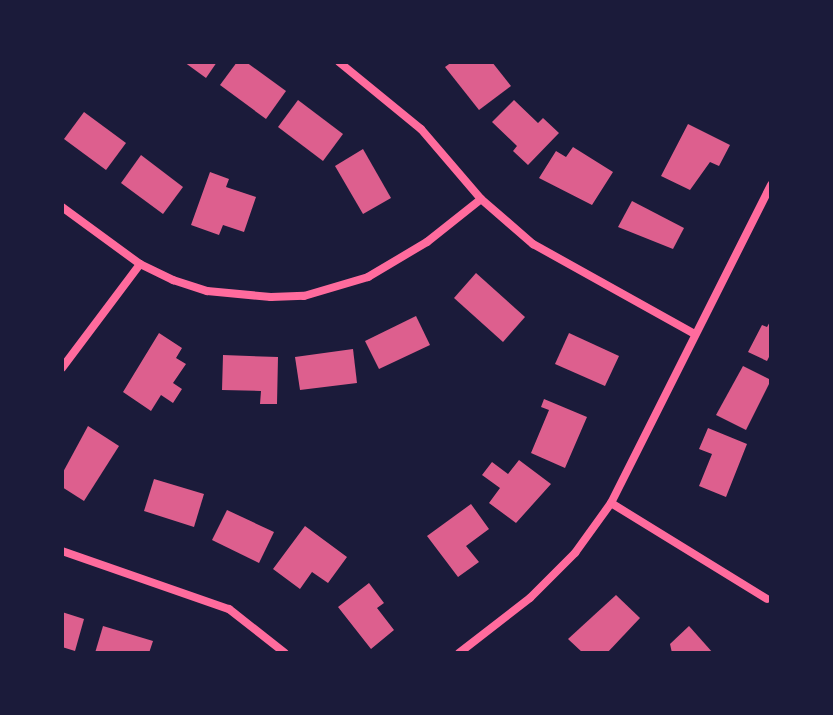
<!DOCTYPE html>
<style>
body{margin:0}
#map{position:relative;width:833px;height:715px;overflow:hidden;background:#1b1b3a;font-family:Lato,sans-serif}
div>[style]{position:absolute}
.building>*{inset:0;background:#dd5f8e}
.minor>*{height:8px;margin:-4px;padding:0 4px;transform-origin:4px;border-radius:4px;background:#ff6b9d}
span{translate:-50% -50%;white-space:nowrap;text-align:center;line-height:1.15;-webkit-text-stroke:8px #1b1b3a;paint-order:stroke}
.frame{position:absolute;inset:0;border:64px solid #1b1b3a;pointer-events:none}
</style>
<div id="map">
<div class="building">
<div style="clip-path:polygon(184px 62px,217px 62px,206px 78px)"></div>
<div style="clip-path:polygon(237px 62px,246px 62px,286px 91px,266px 119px,220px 85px)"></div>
<div style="clip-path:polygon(452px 62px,492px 62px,511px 86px,479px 110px,445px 67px)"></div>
<div style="clip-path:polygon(298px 100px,343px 134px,323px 161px,278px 127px)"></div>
<div style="clip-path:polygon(514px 100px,538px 123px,543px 118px,559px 133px,528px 165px,513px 151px,517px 146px,492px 122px)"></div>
<div style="clip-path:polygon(84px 112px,126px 143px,106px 170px,64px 139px)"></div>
<div style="clip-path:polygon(688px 124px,730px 145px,719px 166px,710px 162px,690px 190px,661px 176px)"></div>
<div style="clip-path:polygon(573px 147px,613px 172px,592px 205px,539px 178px,556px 151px,566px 157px)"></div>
<div style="clip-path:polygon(363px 149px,391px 198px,363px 214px,335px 166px)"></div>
<div style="clip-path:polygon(141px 155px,183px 187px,163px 214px,121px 183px)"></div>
<div style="clip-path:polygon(210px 172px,229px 179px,226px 187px,256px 197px,244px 232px,223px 225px,219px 235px,191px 225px)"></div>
<div style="clip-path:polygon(632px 201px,684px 228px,673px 249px,618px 227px)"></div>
<div style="clip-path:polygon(476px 273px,525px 317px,503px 342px,454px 298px)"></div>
<div style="clip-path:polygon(416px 316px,430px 345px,379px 369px,365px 341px)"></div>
<div style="clip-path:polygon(771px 320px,771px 353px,767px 361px,748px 352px,762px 325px,767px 327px)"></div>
<div style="clip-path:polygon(159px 333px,182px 348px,176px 358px,186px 364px,173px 383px,182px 389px,173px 403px,161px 395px,151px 411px,123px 392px)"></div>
<div style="clip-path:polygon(569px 333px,619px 356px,605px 386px,555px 364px)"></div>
<div style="clip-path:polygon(353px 349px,357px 383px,300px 390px,295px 357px)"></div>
<div style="clip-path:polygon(223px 355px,278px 357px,277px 404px,260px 404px,261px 391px,222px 390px)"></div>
<div style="clip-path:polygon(743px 366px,771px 380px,746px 430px,716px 415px)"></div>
<div style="clip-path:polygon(544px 399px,587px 417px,565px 468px,531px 453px,549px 410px,541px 407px)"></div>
<div style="clip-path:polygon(88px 426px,119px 446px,84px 501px,62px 487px,62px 474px)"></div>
<div style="clip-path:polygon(708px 428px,747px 444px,726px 497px,699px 486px,712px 454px,699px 449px)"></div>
<div style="clip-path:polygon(519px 460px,551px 484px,516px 523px,489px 503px,500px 488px,482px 475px,492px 462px,508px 474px)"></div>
<div style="clip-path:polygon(154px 479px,204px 494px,194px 527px,144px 511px)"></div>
<div style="clip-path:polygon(471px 504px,489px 529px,466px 546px,479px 562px,458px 577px,427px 536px)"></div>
<div style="clip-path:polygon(227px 510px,274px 532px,259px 563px,212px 540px)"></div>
<div style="clip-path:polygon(305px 526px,347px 557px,328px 583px,312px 572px,300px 589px,273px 569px)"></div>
<div style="clip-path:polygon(369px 583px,384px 603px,377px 608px,394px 630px,371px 649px,338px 607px)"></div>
<div style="clip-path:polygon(616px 595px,640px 618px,607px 653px,583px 653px,568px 639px)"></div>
<div style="clip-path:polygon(62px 612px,84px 619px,75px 651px,62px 647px)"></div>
<div style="clip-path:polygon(103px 626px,153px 641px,149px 653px,95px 653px)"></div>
<div style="clip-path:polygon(689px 626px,713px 653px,672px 653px,670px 644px)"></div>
</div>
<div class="minor">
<div style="left:339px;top:62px;width:106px;rotate:39.3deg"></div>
<div style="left:421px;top:129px;width:92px;rotate:49.4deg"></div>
<div style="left:481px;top:199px;width:69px;rotate:40.9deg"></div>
<div style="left:533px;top:244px;width:185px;rotate:29.1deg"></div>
<div style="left:62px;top:207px;width:97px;rotate:36.2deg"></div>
<div style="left:140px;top:264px;width:37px;rotate:26deg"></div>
<div style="left:173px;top:280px;width:36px;rotate:18deg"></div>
<div style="left:207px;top:291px;width:64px;rotate:5.4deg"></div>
<div style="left:271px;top:297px;width:33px;rotate:-2deg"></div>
<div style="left:304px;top:296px;width:67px;rotate:-16.5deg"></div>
<div style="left:368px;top:277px;width:69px;rotate:-30.7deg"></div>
<div style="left:427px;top:242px;width:69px;rotate:-38.5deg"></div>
<div style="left:62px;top:368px;width:130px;rotate:-53.1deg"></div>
<div style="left:611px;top:503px;width:183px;rotate:31.6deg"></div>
<div style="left:62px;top:551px;width:177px;rotate:19.2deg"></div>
<div style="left:229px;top:609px;width:71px;rotate:38.2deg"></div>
<div style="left:459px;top:653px;width:90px;rotate:-37.8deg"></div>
<div style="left:530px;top:598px;width:64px;rotate:-45deg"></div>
<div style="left:575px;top:553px;width:62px;rotate:-54.2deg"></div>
<div style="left:611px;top:503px;width:356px;rotate:-63.3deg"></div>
</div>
<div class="frame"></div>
</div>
